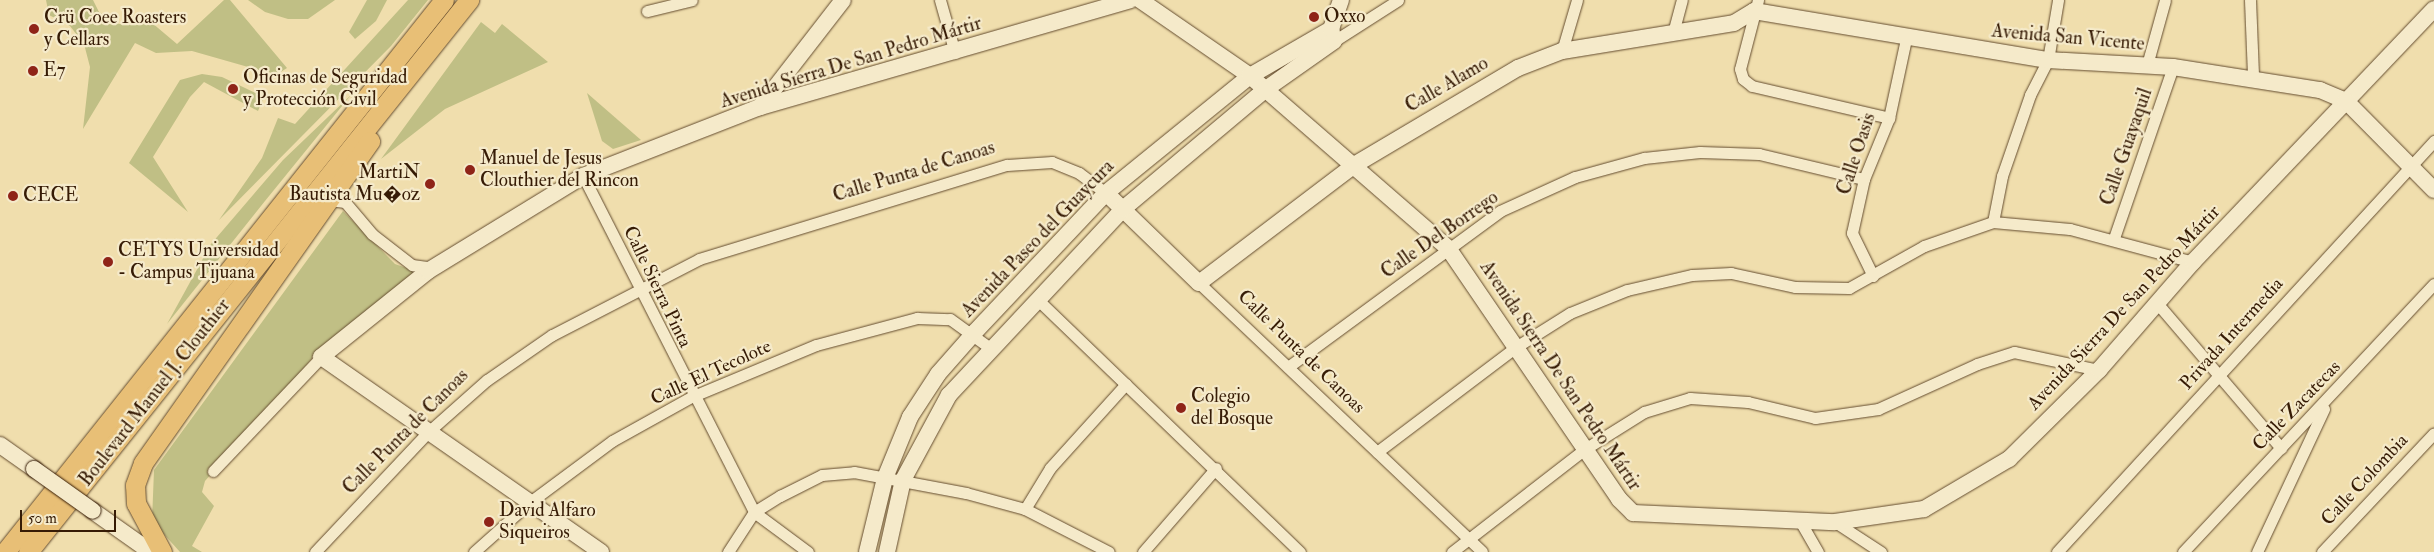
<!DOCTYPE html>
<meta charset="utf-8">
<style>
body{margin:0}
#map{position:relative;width:2434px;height:552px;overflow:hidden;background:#f0dead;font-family:"IM FELL Double Pica",serif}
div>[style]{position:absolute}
.green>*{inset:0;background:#c0bf85}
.roads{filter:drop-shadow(0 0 1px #644c2f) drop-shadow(0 0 1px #644c2f)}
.street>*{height:11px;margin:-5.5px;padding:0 5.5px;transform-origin:5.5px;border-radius:5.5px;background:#f5eaca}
.secondary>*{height:16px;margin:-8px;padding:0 8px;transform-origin:8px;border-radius:8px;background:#f5eaca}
.primary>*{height:19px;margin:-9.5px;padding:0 9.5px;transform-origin:9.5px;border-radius:9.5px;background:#e8bf76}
.bridges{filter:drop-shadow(0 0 1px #361b05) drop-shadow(0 0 1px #361b05)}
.secondary-bridge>*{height:16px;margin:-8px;padding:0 8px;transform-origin:8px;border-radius:8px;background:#f5eaca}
.dots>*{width:14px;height:14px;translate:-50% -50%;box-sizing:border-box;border:2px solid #f5eaca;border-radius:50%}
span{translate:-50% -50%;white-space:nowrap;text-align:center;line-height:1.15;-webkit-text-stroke:4.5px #f5eaca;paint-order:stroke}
.poi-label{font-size:19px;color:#361b05}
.left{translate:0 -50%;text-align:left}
.right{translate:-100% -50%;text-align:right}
.street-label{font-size:19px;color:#361b05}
.scale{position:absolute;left:20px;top:510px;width:96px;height:22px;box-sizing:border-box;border:2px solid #361b05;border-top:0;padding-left:6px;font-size:15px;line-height:18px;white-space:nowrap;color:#361b05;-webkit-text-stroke:4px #f5eaca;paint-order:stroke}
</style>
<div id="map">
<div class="green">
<div style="clip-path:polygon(46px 0,93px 0,99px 12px,119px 24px,145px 17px,177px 44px,224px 0,230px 0,287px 68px,276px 75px,192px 51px,156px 53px,135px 43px,83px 129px,90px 67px,84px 44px,70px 26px,49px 15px)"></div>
<div style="clip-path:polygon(248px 0,335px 0,308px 19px,288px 19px,265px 12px)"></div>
<div style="clip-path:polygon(367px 0,387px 0,376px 21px,355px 39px,349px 32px)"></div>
<div style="clip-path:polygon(408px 0,428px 0,391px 46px,219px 220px,262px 158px,278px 118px,295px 124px)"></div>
<div style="clip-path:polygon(481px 22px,495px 33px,502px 24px,548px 62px,445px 109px,381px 159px)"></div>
<div style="clip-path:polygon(202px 74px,222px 77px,264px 97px,258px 111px,204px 82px,190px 97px,153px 157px,188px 212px,129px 163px,180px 80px)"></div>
<div style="clip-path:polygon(587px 93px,641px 140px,613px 149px,602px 141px)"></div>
<div style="clip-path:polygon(351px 95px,265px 201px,167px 324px,211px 244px,283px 160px)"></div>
<div style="clip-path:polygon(343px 211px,395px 264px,415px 271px,316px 354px,205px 481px,202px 492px,214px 506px,192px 546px,202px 552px,180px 552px,152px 521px,154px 470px)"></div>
</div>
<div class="roads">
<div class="street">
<div style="left:940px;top:0;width:55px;rotate:74.2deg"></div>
<div style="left:1758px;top:0;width:71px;rotate:104.6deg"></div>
<div style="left:1740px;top:69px;width:10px;rotate:73deg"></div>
<div style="left:1743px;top:79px;width:11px;rotate:38deg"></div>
<div style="left:1752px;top:86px;width:141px;rotate:13.1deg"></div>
<div style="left:2250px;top:0;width:76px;rotate:87.7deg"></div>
<div style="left:647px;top:11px;width:46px;rotate:-13.7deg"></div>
<div style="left:1673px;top:33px;width:34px;rotate:-75deg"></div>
<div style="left:1334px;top:41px;width:76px;rotate:-32.6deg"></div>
<div style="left:1562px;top:51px;width:53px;rotate:-73.6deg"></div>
<div style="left:2147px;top:65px;width:67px;rotate:-74.5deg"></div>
<div style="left:583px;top:176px;width:377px;rotate:63deg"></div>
<div style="left:754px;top:512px;width:67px;rotate:36.5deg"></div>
<div style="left:330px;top:200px;width:15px;rotate:8deg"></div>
<div style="left:345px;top:202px;width:42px;rotate:49.8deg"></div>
<div style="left:372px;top:234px;width:51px;rotate:37.8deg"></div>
<div style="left:412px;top:265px;width:22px;rotate:8deg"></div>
<div style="left:1993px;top:222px;width:47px;rotate:-78.9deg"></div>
<div style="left:2002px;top:176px;width:86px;rotate:-70.9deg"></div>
<div style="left:2030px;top:95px;width:39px;rotate:-63deg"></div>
<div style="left:2048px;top:60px;width:61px;rotate:-80.5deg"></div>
<div style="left:2114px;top:238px;width:181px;rotate:-71deg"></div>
<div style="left:1873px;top:276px;width:48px;rotate:-116deg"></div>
<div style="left:1852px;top:233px;width:55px;rotate:-77.5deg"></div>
<div style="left:1864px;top:179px;width:66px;rotate:-67.7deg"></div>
<div style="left:1889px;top:118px;width:81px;rotate:-77.9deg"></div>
<div style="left:1199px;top:283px;width:390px;rotate:43.5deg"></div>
<div style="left:1037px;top:299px;width:365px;rotate:43.9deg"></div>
<div style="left:2157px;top:303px;width:191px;rotate:49.5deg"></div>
<div style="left:1288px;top:367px;width:263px;rotate:-36.3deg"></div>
<div style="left:1500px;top:211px;width:82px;rotate:-24.4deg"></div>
<div style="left:1575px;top:177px;width:72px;rotate:-15.4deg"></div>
<div style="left:1644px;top:158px;width:56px;rotate:-6.1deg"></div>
<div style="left:1700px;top:152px;width:59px;rotate:1.9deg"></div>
<div style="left:1759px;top:154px;width:108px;rotate:13.4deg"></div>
<div style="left:1377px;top:452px;width:174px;rotate:-37.1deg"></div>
<div style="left:1516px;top:347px;width:64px;rotate:-32.2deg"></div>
<div style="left:1570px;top:313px;width:61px;rotate:-22deg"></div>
<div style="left:1627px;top:290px;width:67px;rotate:-13deg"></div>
<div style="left:1692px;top:275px;width:39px;rotate:-3deg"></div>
<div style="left:1731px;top:273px;width:66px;rotate:12.3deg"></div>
<div style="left:1795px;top:287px;width:54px;rotate:1.1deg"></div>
<div style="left:1849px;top:288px;width:86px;rotate:-29.2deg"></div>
<div style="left:1924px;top:246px;width:73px;rotate:-19.2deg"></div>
<div style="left:1993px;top:222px;width:77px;rotate:5.2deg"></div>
<div style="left:2070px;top:229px;width:127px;rotate:15deg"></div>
<div style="left:213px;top:471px;width:157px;rotate:-46.5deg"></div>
<div style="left:1025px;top:509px;width:48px;rotate:-58.6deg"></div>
<div style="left:1050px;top:468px;width:113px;rotate:-47.9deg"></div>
<div style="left:1800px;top:521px;width:36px;rotate:60deg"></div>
<div style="left:1835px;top:522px;width:55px;rotate:33.1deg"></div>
<div style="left:315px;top:552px;width:163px;rotate:-46.7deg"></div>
<div style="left:427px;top:433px;width:80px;rotate:-41.5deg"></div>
<div style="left:487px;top:380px;width:79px;rotate:-34.7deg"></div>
<div style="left:552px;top:335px;width:165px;rotate:-27.3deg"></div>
<div style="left:699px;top:259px;width:322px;rotate:-17deg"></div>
<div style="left:1007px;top:165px;width:45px;rotate:-3.8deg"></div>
<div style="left:1052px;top:162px;width:29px;rotate:22deg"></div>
<div style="left:1079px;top:173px;width:34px;rotate:37deg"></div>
<div style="left:474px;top:552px;width:75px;rotate:-41.8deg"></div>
<div style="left:530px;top:502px;width:102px;rotate:-36.6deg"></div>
<div style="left:612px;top:441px;width:90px;rotate:-29.1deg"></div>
<div style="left:691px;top:397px;width:135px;rotate:-22.6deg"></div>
<div style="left:816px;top:345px;width:105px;rotate:-15deg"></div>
<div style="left:917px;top:318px;width:33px;rotate:2deg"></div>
<div style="left:950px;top:319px;width:49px;rotate:35.9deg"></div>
<div style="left:728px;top:552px;width:48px;rotate:-57deg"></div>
<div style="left:754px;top:512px;width:31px;rotate:-32deg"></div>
<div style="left:780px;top:496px;width:47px;rotate:-26.6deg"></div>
<div style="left:822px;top:475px;width:32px;rotate:-5deg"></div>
<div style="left:854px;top:472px;width:114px;rotate:10.6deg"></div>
<div style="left:966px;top:493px;width:61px;rotate:15.2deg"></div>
<div style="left:1025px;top:509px;width:94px;rotate:27.1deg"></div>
<div style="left:1143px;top:552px;width:111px;rotate:-49deg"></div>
<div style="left:1452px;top:552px;width:168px;rotate:-37.8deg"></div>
<div style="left:1585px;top:449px;width:70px;rotate:-32.1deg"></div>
<div style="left:1644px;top:412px;width:48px;rotate:-16.9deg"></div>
<div style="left:1690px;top:398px;width:58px;rotate:3.9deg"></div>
<div style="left:1748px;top:402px;width:69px;rotate:13.4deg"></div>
<div style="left:1815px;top:418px;width:64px;rotate:-8.1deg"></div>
<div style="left:1878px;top:409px;width:109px;rotate:-24.4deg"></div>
<div style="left:1977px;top:364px;width:39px;rotate:-18deg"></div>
<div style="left:2014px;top:352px;width:87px;rotate:12deg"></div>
<div style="left:2057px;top:552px;width:558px;rotate:-47.47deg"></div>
<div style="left:2183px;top:552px;width:367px;rotate:-46.9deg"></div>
<div style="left:2257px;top:552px;width:158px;rotate:-64.9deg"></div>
<div style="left:2322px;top:552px;width:163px;rotate:-46.7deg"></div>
</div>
<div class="secondary">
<div style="left:1140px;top:0;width:134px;rotate:34.6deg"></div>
<div style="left:1250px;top:76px;width:262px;rotate:41deg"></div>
<div style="left:1448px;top:248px;width:304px;rotate:55.7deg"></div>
<div style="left:1619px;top:499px;width:20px;rotate:45deg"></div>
<div style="left:1633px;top:513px;width:202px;rotate:2.6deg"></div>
<div style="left:1835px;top:522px;width:90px;rotate:-8.3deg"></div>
<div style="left:1924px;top:509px;width:99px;rotate:-30.5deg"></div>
<div style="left:2009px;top:459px;width:127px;rotate:-44.7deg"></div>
<div style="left:2099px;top:370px;width:143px;rotate:-49deg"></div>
<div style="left:2193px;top:262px;width:349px;rotate:-46.4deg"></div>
<div style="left:760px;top:107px;width:135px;rotate:-52.2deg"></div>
<div style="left:1106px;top:193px;width:129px;rotate:44.1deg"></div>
<div style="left:1199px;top:283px;width:197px;rotate:-37.2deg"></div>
<div style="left:1356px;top:164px;width:188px;rotate:-30.7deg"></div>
<div style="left:1518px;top:68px;width:47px;rotate:-21.1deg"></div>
<div style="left:1562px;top:51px;width:174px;rotate:-9.2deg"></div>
<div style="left:1734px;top:23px;width:23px;rotate:-31deg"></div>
<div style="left:1754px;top:11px;width:298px;rotate:9.5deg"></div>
<div style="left:2048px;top:60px;width:125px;rotate:3.2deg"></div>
<div style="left:2173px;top:67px;width:149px;rotate:8.9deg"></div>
<div style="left:2320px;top:90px;width:28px;rotate:23deg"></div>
<div style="left:2346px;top:101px;width:125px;rotate:45.3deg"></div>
<div style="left:0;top:445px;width:42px;rotate:35.2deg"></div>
<div style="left:93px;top:511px;width:71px;rotate:35.3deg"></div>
<div style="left:601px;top:552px;width:341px;rotate:-145.1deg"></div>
<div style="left:321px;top:357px;width:137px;rotate:-38.8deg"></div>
<div style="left:428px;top:271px;width:182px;rotate:-31.5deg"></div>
<div style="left:583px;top:176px;width:190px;rotate:-21.3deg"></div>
<div style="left:760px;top:107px;width:385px;rotate:-16.1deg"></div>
<div style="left:867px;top:552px;width:76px;rotate:-76.3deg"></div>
<div style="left:885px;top:478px;width:66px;rotate:-67.7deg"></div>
<div style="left:910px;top:417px;width:51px;rotate:-56.9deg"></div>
<div style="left:938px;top:374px;width:55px;rotate:-48.7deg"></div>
<div style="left:974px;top:333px;width:192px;rotate:-46.7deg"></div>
<div style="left:1106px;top:193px;width:186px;rotate:-39.1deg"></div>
<div style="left:1250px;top:76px;width:94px;rotate:-30.1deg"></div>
<div style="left:887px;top:552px;width:74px;rotate:-77.5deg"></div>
<div style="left:903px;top:480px;width:97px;rotate:-61.6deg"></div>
<div style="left:949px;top:395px;width:255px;rotate:-46.9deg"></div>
<div style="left:1123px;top:209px;width:187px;rotate:-40deg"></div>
<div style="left:1266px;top:89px;width:83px;rotate:-35.2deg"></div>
<div style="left:1334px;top:41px;width:12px;rotate:-104deg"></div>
<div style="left:1331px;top:29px;width:31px;rotate:-71deg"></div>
</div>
<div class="primary">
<div style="left:5px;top:552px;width:705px;rotate:-51.51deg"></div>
<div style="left:28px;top:552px;width:707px;rotate:-51.38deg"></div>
<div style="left:162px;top:552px;width:55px;rotate:-118deg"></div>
<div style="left:136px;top:503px;width:18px;rotate:-93deg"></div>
<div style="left:135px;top:485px;width:23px;rotate:-70deg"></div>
<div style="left:143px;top:463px;width:394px;rotate:-54.8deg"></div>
</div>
</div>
<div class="bridges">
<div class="secondary-bridge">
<div style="left:34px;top:469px;width:72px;rotate:35.4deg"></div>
</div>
</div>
<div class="dots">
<div style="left:1314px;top:17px;background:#8f2418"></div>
<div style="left:34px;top:29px;background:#8f2418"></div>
<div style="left:33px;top:71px;background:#8f2418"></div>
<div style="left:233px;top:89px;background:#8f2418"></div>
<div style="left:470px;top:170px;background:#8f2418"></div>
<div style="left:430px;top:184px;background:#8f2418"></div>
<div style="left:13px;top:196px;background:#8f2418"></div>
<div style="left:108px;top:262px;background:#8f2418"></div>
<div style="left:1181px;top:408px;background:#8f2418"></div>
<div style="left:489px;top:522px;background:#8f2418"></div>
</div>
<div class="poi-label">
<span class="left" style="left:1324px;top:17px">Oxxo</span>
<span class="left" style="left:44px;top:29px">Crü Coee Roasters<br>y Cellars</span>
<span class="left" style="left:43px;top:71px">E7</span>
<span class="left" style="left:243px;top:89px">Oficinas de Seguridad<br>y Protección Civil</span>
<span class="left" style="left:480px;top:170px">Manuel de Jesus<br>Clouthier del Rincon</span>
<span class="right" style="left:420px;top:184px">MartiN<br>Bautista Mu�oz</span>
<span class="left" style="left:23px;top:196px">CECE</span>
<span class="left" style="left:118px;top:262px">CETYS Universidad<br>- Campus Tijuana</span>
<span class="left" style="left:1191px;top:408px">Colegio<br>del Bosque</span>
<span class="left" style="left:499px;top:522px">David Alfaro<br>Siqueiros</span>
</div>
<div class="street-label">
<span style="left:2068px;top:38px;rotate:5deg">Avenida San Vicente</span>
<span style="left:851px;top:63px;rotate:-17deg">Avenida Sierra De San Pedro Mártir</span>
<span style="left:1447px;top:85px;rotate:-30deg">Calle Alamo</span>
<span style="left:2127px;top:147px;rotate:-71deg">Calle Guayaquil</span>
<span style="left:1857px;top:154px;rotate:-72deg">Calle Oasis</span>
<span style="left:914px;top:172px;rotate:-17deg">Calle Punta de Canoas</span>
<span style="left:1440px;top:235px;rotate:-35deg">Calle Del Borrego</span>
<span style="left:1038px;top:239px;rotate:-46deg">Avenida Paseo del Guaycura</span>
<span style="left:657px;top:287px;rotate:64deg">Calle Sierra Pinta</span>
<span style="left:2124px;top:308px;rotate:-47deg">Avenida Sierra De San Pedro Mártir</span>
<span style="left:2232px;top:334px;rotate:-48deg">Privada Intermedia</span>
<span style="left:1301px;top:352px;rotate:44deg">Calle Punta de Canoas</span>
<span style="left:711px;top:373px;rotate:-25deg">Calle El Tecolote</span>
<span style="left:1560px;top:376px;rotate:56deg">Avenida Sierra De San Pedro Mártir</span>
<span style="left:155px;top:393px;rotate:-52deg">Boulevard Manuel J. Clouthier</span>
<span style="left:2297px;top:406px;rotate:-46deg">Calle Zacatecas</span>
<span style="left:406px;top:432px;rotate:-45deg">Calle Punta de Canoas</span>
<span style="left:2365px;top:480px;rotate:-47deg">Calle Colombia</span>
</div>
<div class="scale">50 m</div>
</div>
